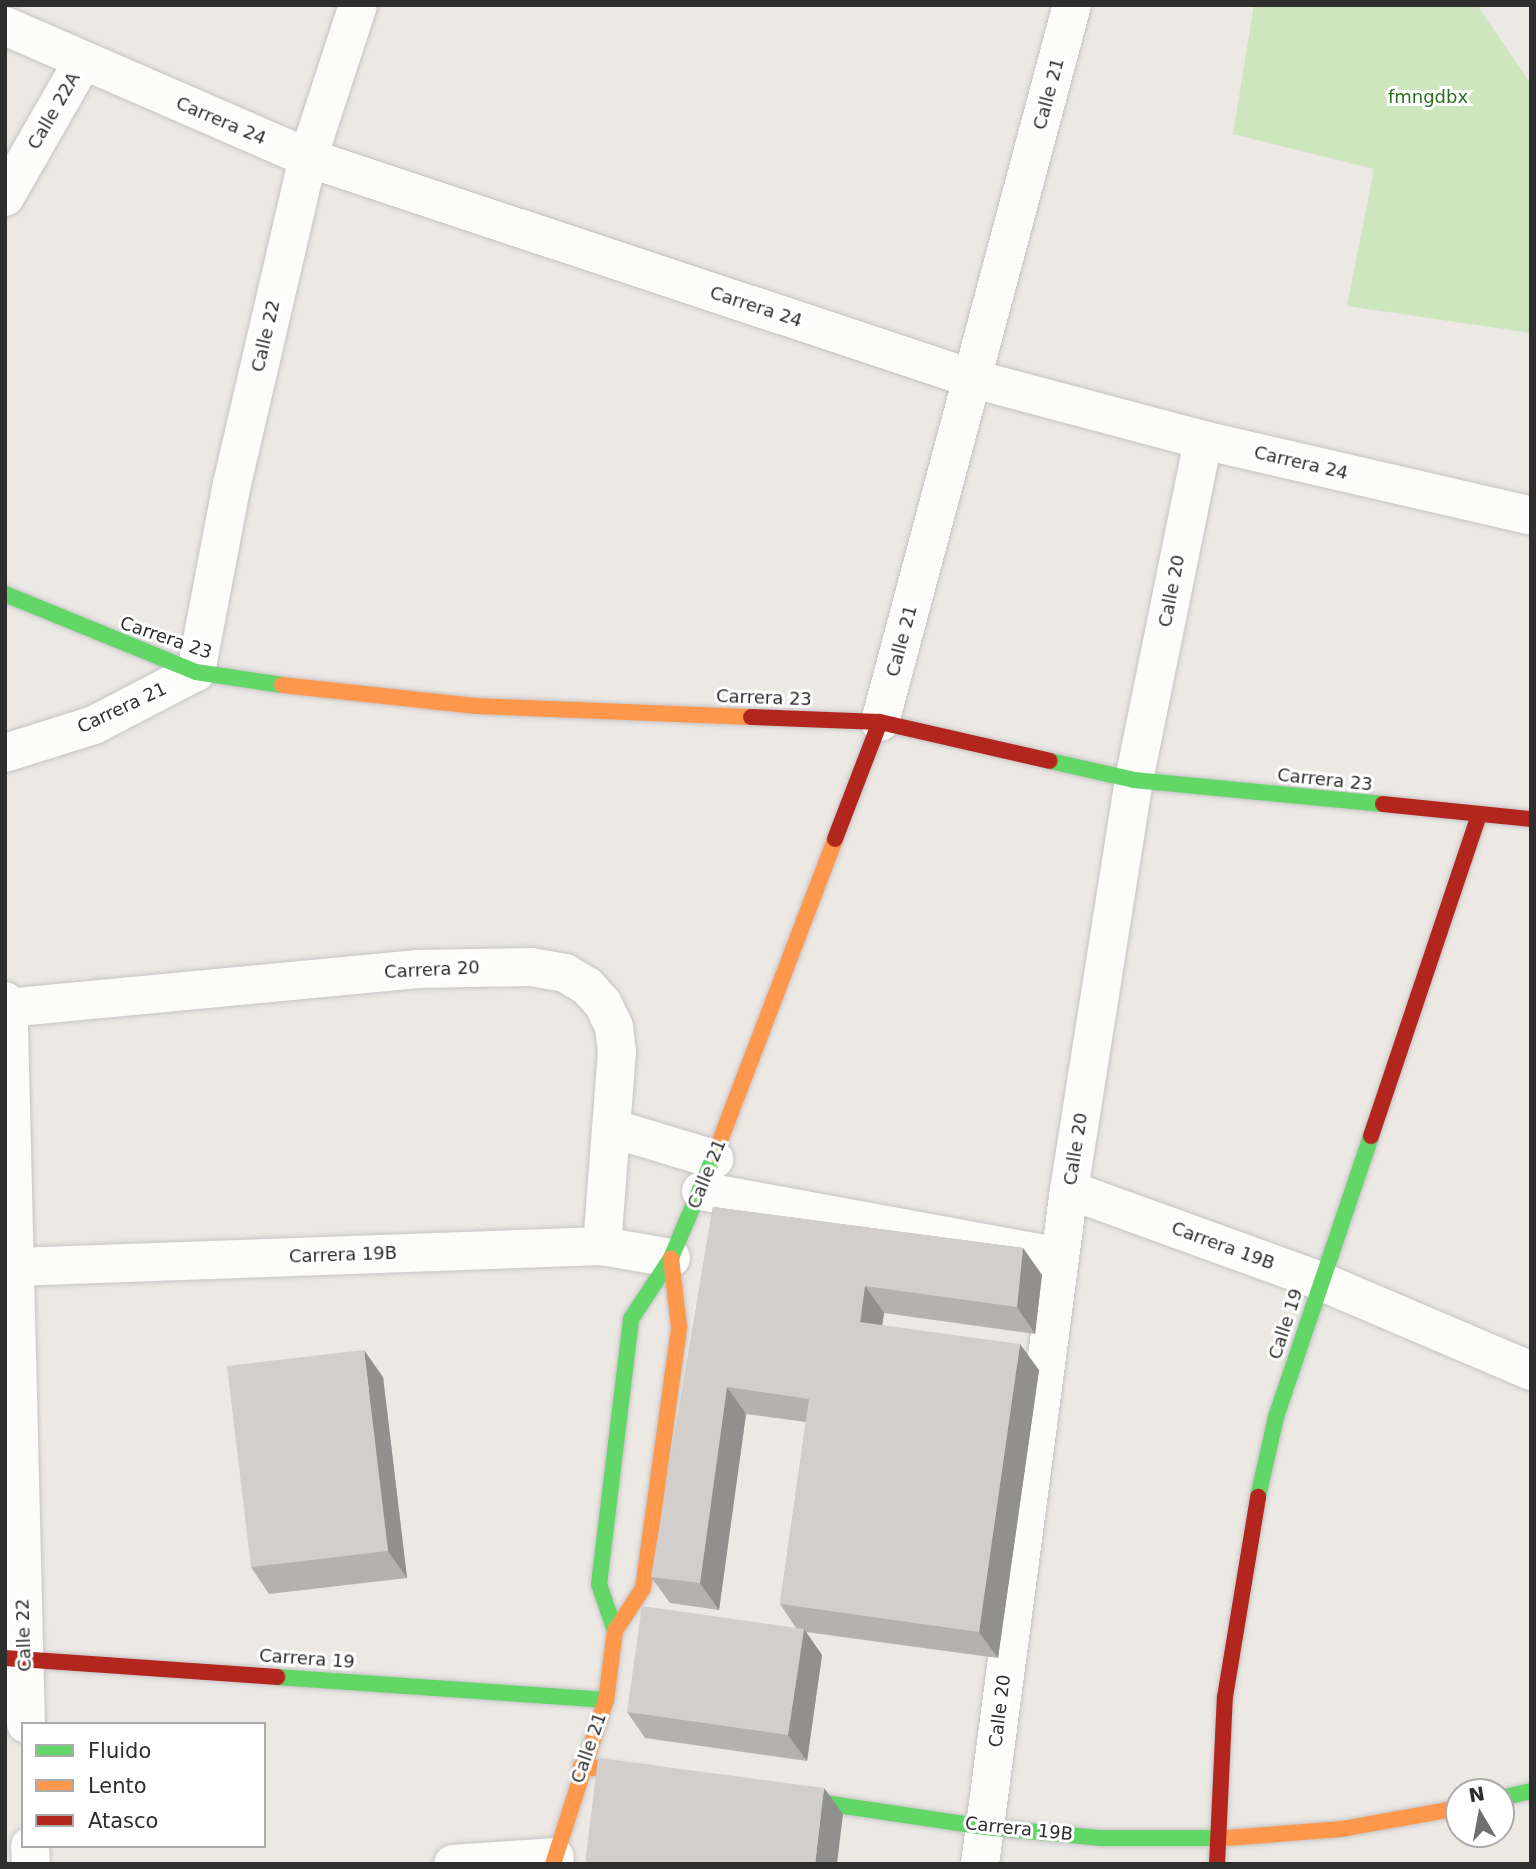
<!DOCTYPE html>
<style>
body{margin:0}
#map{position:relative;width:1536px;height:1869px;overflow:hidden;background:#ece8e4;font-family:"DejaVu Sans",sans-serif}
div>[style]{position:absolute}
.green>*{inset:0;background:#cee6be}
.roads{filter:drop-shadow(0 0 2px #c5c4c5) drop-shadow(0 0 2px #c5c4c5)}
.street>*{height:38px;margin:-19px;padding:0 19px;transform-origin:19px;border-radius:19px;background:#fcfcfb}
.fast>*{height:16px;margin:-8px;padding:0 8px;transform-origin:8px;border-radius:8px;background:#63d668}
.slow>*{height:16px;margin:-8px;padding:0 8px;transform-origin:8px;border-radius:8px;background:#ff974d}
.jam>*{height:16px;margin:-8px;padding:0 8px;transform-origin:8px;border-radius:8px;background:#b3261e}
.wall>*{inset:0;background:#b4b1af}
.shaded-wall>*{inset:0;background:#92908e}
.building>*{inset:0;background:#d1cecb}
span{translate:-50% -50%;white-space:nowrap;text-align:center;line-height:1.15;-webkit-text-stroke:6px #fff;paint-order:stroke}
.street-label{font-size:18px;color:#2e2e2e}
.park-label{font-size:18px;color:#2c6e1b}
.frame{position:absolute;inset:0;border:7px solid #2e2e2e;pointer-events:none}
.legend{position:absolute;left:21px;top:1722px;width:245px;height:126px;box-sizing:border-box;background:#fff;border:2px solid #ababab;margin:0;padding:9px 12px;list-style:none;font-size:21px;color:#2e2e2e}
.legend li{display:flex;align-items:center;gap:14px;height:35px}
.legend b{width:35px;border:2px solid #ababab}
.north{position:absolute;left:1445px;top:1778px;width:70px;height:70px;box-sizing:border-box;background:#fff;border:2px solid #ababab;border-radius:50%;rotate:350deg;font-size:19px;font-weight:700;line-height:28px;text-align:center;color:#2e2e2e}
.north::after{content:'';display:block;margin:auto;width:24px;height:32px;background:#706f6e;clip-path:polygon(50% 0,100% 100%,50% 72%,0 100%)}
</style>
<div id="map">
<div class="green">
<div style="clip-path:polygon(1254px 5px,1477px 5px,1531px 84px,1531px 333px,1347px 306px,1374px 169px,1233px 134px)"></div>
</div>
<div class="roads">
<div class="street">
<div style="left:5px;top:26px;width:331px;rotate:23.5deg"></div>
<div style="left:308px;top:158px;width:702px;rotate:18.36deg"></div>
<div style="left:974px;top:379px;width:237px;rotate:14.9deg"></div>
<div style="left:1203px;top:440px;width:337px;rotate:13deg"></div>
<div style="left:5px;top:197px;width:157px;rotate:-60.2deg"></div>
<div style="left:880px;top:722px;width:742px;rotate:-75.01deg"></div>
<div style="left:5px;top:753px;width:93px;rotate:-17.5deg"></div>
<div style="left:94px;top:725px;width:115px;rotate:-27.5deg"></div>
<div style="left:196px;top:672px;width:191px;rotate:-79.2deg"></div>
<div style="left:232px;top:484px;width:335px;rotate:-76.9deg"></div>
<div style="left:308px;top:158px;width:161px;rotate:-71.9deg"></div>
<div style="left:5px;top:1001px;width:24px;rotate:81deg"></div>
<div style="left:9px;top:1025px;width:699px;rotate:88.61deg"></div>
<div style="left:6px;top:1008px;width:414px;rotate:-5.4deg"></div>
<div style="left:418px;top:969px;width:113px;rotate:-1deg"></div>
<div style="left:531px;top:967px;width:35px;rotate:10deg"></div>
<div style="left:565px;top:973px;width:26px;rotate:31deg"></div>
<div style="left:587px;top:986px;width:24px;rotate:48deg"></div>
<div style="left:603px;top:1004px;width:25px;rotate:64deg"></div>
<div style="left:614px;top:1027px;width:24px;rotate:83deg"></div>
<div style="left:617px;top:1051px;width:196px;rotate:94.4deg"></div>
<div style="left:611px;top:1128px;width:108px;rotate:16.8deg"></div>
<div style="left:1069px;top:1190px;width:267px;rotate:19.9deg"></div>
<div style="left:1320px;top:1281px;width:229px;rotate:23.1deg"></div>
<div style="left:701px;top:1191px;width:364px;rotate:10.4deg"></div>
<div style="left:14px;top:1267px;width:588px;rotate:-2.05deg"></div>
<div style="left:602px;top:1246px;width:70px;rotate:9.9deg"></div>
<div style="left:30px;top:1846px;width:18px;rotate:87deg"></div>
<div style="left:453px;top:1864px;width:102px;rotate:-3.9deg"></div>
<div style="left:980px;top:1864px;width:680px;rotate:-82.48deg"></div>
<div style="left:1069px;top:1190px;width:415px;rotate:-81deg"></div>
<div style="left:1134px;top:780px;width:347px;rotate:-78.5deg"></div>
</div>
<div class="fast">
<div style="left:5px;top:594px;width:206px;rotate:22.2deg"></div>
<div style="left:196px;top:672px;width:87px;rotate:8.6deg"></div>
<div style="left:1050px;top:761px;width:86px;rotate:12.7deg"></div>
<div style="left:1134px;top:780px;width:250px;rotate:5.5deg"></div>
<div style="left:1258px;top:1497px;width:82px;rotate:-77.3deg"></div>
<div style="left:1276px;top:1417px;width:297px;rotate:-71.3deg"></div>
<div style="left:615px;top:1631px;width:50px;rotate:-108.8deg"></div>
<div style="left:599px;top:1584px;width:267px;rotate:-83.1deg"></div>
<div style="left:631px;top:1319px;width:73px;rotate:-56.7deg"></div>
<div style="left:671px;top:1258px;width:113px;rotate:-67.1deg"></div>
<div style="left:277px;top:1677px;width:330px;rotate:4deg"></div>
<div style="left:784px;top:1797px;width:202px;rotate:8.5deg"></div>
<div style="left:984px;top:1827px;width:118px;rotate:5.4deg"></div>
<div style="left:1101px;top:1838px;width:126px"></div>
<div style="left:1501px;top:1798px;width:31px;rotate:-13deg"></div>
</div>
<div class="slow">
<div style="left:282px;top:685px;width:195px;rotate:6.2deg"></div>
<div style="left:476px;top:706px;width:275px;rotate:2.3deg"></div>
<div style="left:715px;top:1154px;width:337px;rotate:-69.1deg"></div>
<div style="left:581px;top:1766px;width:68px;rotate:8.5deg"></div>
<div style="left:1227px;top:1838px;width:115px;rotate:-4.5deg"></div>
<div style="left:1342px;top:1829px;width:119px;rotate:-10.2deg"></div>
<div style="left:553px;top:1864px;width:172px;rotate:-72.1deg"></div>
<div style="left:606px;top:1700px;width:70px;rotate:-82.6deg"></div>
<div style="left:615px;top:1631px;width:51px;rotate:-56.9deg"></div>
<div style="left:643px;top:1588px;width:263px;rotate:-82.1deg"></div>
<div style="left:679px;top:1327px;width:69px;rotate:-96.6deg"></div>
</div>
<div class="jam">
<div style="left:751px;top:717px;width:129px;rotate:2.2deg"></div>
<div style="left:880px;top:722px;width:174px;rotate:12.9deg"></div>
<div style="left:1383px;top:804px;width:149px;rotate:5.8deg"></div>
<div style="left:835px;top:839px;width:125px;rotate:-69deg"></div>
<div style="left:1371px;top:1136px;width:338px;rotate:-71.4deg"></div>
<div style="left:5px;top:1658px;width:273px;rotate:4deg"></div>
<div style="left:1217px;top:1864px;width:167px;rotate:-87.3deg"></div>
<div style="left:1225px;top:1697px;width:203px;rotate:-80.6deg"></div>
</div>
</div>
<div class="wall">
<div style="clip-path:polygon(713px 1207px,1023px 1248px,1042px 1275px,1035px 1334px,884px 1313px,882px 1325px,1039px 1370px,998px 1658px,806px 1632px,822px 1655px,807px 1761px,645px 1738px,627px 1712px,796px 1628px,780px 1604px,806px 1422px,746px 1414px,719px 1610px,670px 1603px,651px 1577px)"></div>
<div style="clip-path:polygon(383px 1377px,407px 1578px,269px 1594px,251px 1567px)"></div>
</div>
<div class="shaded-wall">
<div style="clip-path:polygon(1023px 1248px,1042px 1275px,1035px 1334px,1017px 1307px)"></div>
<div style="clip-path:polygon(865px 1286px,884px 1313px,879px 1348px,860px 1322px)"></div>
<div style="clip-path:polygon(1020px 1344px,1039px 1370px,998px 1658px,979px 1632px)"></div>
<div style="clip-path:polygon(364px 1350px,383px 1377px,407px 1578px,388px 1551px)"></div>
<div style="clip-path:polygon(727px 1387px,746px 1414px,719px 1610px,700px 1583px)"></div>
<div style="clip-path:polygon(804px 1629px,822px 1655px,807px 1761px,788px 1735px)"></div>
<div style="clip-path:polygon(824px 1788px,843px 1814px,837px 1864px,815px 1864px)"></div>
</div>
<div class="building">
<div style="clip-path:polygon(713px 1207px,1023px 1248px,1017px 1307px,865px 1286px,860px 1322px,1020px 1344px,979px 1632px,780px 1604px,809px 1399px,727px 1387px,700px 1583px,651px 1577px)"></div>
<div style="clip-path:polygon(364px 1350px,388px 1551px,251px 1567px,227px 1366px)"></div>
<div style="clip-path:polygon(642px 1606px,804px 1629px,788px 1735px,627px 1712px)"></div>
<div style="clip-path:polygon(598px 1758px,824px 1788px,815px 1864px,585px 1864px)"></div>
</div>
<div class="street-label">
<span style="left:1049px;top:94px;rotate:-75deg">Calle 21</span>
<span style="left:54px;top:111px;rotate:-60deg">Calle 22A</span>
<span style="left:221px;top:121px;rotate:23deg">Carrera 24</span>
<span style="left:756px;top:307px;rotate:18deg">Carrera 24</span>
<span style="left:266px;top:336px;rotate:-77deg">Calle 22</span>
<span style="left:1301px;top:463px;rotate:13deg">Carrera 24</span>
<span style="left:1172px;top:591px;rotate:-79deg">Calle 20</span>
<span style="left:166px;top:638px;rotate:19deg">Carrera 23</span>
<span style="left:902px;top:641px;rotate:-75deg">Calle 21</span>
<span style="left:764px;top:698px;rotate:2deg">Carrera 23</span>
<span style="left:122px;top:708px;rotate:-25deg">Carrera 21</span>
<span style="left:1325px;top:780px;rotate:6deg">Carrera 23</span>
<span style="left:432px;top:970px;rotate:-3deg">Carrera 20</span>
<span style="left:1076px;top:1149px;rotate:-81deg">Calle 20</span>
<span style="left:707px;top:1174px;rotate:-68deg">Calle 21</span>
<span style="left:1223px;top:1246px;rotate:20deg">Carrera 19B</span>
<span style="left:343px;top:1255px;rotate:-2deg">Carrera 19B</span>
<span style="left:1286px;top:1324px;rotate:-72deg">Calle 19</span>
<span style="left:24px;top:1635px;rotate:-92deg">Calle 22</span>
<span style="left:307px;top:1659px;rotate:4deg">Carrera 19</span>
<span style="left:1000px;top:1711px;rotate:-83deg">Calle 20</span>
<span style="left:589px;top:1748px;rotate:-71deg">Calle 21</span>
<span style="left:1019px;top:1829px;rotate:6deg">Carrera 19B</span>
</div>
<div class="park-label">
<span style="left:1428px;top:97px">fmngdbx</span>
</div>
<div class="frame"></div>
<ul class="legend">
<li><b style="height:9px;background:#63d668"></b>Fluido</li>
<li><b style="height:9px;background:#ff974d"></b>Lento</li>
<li><b style="height:9px;background:#b3261e"></b>Atasco</li>
</ul>
<div class="north">N</div>
</div>
